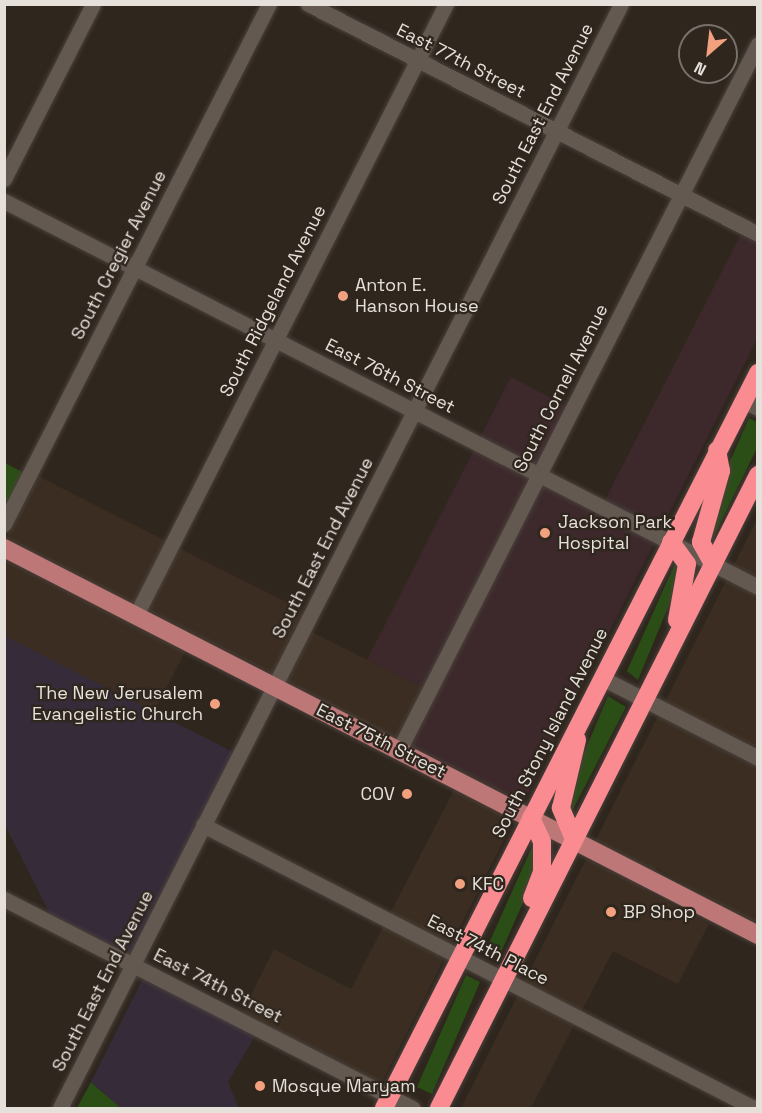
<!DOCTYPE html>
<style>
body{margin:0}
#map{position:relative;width:762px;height:1113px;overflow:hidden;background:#2f261e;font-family:"Space Grotesk",sans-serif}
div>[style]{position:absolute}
.built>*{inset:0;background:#3b2d21}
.education>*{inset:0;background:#362b39}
.medical>*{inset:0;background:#3d292c}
.green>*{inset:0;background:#2b4e16}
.roads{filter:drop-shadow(0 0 2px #49413b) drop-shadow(0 0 2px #49413b)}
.minor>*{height:15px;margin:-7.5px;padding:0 7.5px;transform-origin:7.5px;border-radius:7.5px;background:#635951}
.major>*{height:18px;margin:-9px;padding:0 9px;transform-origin:9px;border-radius:9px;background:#be7777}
.highway>*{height:18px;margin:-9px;padding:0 9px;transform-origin:9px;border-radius:9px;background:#fa8b90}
.dots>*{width:16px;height:16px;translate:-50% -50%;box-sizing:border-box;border:3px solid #2f261e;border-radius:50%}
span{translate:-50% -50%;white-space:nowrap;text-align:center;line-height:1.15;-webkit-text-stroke:4.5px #2f261e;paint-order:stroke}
.street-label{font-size:18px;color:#e6e0db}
.poi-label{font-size:18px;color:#e6e0db}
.left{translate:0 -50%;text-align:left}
.right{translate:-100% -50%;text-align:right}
.frame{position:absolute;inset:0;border:6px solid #e6e0db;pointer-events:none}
.north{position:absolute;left:678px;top:24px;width:60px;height:60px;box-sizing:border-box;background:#2f261e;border:2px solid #78706a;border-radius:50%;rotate:208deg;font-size:16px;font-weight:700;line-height:24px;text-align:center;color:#e6e0db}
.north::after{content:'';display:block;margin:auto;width:21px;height:27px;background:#f2a17e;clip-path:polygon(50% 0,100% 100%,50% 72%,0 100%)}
</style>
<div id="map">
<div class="built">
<div style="clip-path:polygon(38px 476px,166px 541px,134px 604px,6px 538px)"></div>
<div style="clip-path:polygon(757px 519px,757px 924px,656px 868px,644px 890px,709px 924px,678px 984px,613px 951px,531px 1108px,461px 1108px)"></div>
<div style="clip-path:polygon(177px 547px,306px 612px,274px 675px,146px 609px)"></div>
<div style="clip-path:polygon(4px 559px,185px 652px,154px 712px,5px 636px)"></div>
<div style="clip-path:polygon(310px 631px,425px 689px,399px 740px,285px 681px)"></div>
<div style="clip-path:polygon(454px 790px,514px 820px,381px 1084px,242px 1013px,274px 949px,351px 989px)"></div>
</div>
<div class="education">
<div style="clip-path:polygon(5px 636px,233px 752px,131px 957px,50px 914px,5px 825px)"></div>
<div style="clip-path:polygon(143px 978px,255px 1036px,228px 1082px,239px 1108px,121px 1108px,91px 1082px)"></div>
</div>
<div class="medical">
<div style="clip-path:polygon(741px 234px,757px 242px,757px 339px,523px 803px,410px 745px,436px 695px,367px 660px,511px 377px,568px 407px,531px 480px,598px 514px)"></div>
</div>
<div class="green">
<div style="clip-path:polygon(749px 418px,757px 422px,757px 448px,712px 540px,706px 538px,713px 500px)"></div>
<div style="clip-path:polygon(5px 463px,26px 474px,5px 515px)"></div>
<div style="clip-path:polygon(677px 559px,685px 566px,638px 680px,627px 671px)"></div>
<div style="clip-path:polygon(608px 696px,626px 707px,570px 815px,573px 779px)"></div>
<div style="clip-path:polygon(535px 840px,533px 880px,499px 957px,486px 950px)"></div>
<div style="clip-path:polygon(466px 975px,480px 982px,432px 1094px,417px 1087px)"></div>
<div style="clip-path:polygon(91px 1082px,95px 1086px,121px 1108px,77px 1108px)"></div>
</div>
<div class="roads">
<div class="minor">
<div style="left:308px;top:4px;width:505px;rotate:27.07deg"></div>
<div style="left:4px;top:179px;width:196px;rotate:-63deg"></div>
<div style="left:4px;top:201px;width:847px;rotate:27.11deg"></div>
<div style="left:742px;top:400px;width:18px;rotate:27deg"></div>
<div style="left:4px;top:524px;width:584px;rotate:-63deg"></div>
<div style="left:136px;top:615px;width:685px;rotate:-63.1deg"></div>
<div style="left:602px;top:678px;width:175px;rotate:27.1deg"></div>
<div style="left:399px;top:750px;width:792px;rotate:-63.05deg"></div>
<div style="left:203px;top:825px;width:619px;rotate:27.19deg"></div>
<div style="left:4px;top:899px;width:459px;rotate:27.1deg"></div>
<div style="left:60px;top:1108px;width:1238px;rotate:-63.06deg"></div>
</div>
<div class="major">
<div style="left:4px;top:548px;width:848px;rotate:27.17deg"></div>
</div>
<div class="highway">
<div style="left:671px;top:542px;width:27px;rotate:54deg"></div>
<div style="left:687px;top:564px;width:57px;rotate:100.1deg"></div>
<div style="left:713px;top:564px;width:25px;rotate:-119deg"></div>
<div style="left:701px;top:542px;width:74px;rotate:-74.3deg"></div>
<div style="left:721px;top:471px;width:21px;rotate:-101deg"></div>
<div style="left:531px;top:818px;width:26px;rotate:65deg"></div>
<div style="left:542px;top:842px;width:30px;rotate:90deg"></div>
<div style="left:542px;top:872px;width:28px;rotate:111deg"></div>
<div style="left:574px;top:839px;width:34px;rotate:-113deg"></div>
<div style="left:561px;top:808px;width:70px;rotate:-76.8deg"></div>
<div style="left:384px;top:1108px;width:825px;rotate:-63.03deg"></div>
<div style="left:439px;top:1108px;width:709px;rotate:-63.25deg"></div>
</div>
</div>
<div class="dots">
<div style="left:343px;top:296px;background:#f2a17e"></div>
<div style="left:545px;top:533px;background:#f2a17e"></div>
<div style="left:215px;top:704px;background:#f2a17e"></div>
<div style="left:407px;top:794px;background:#f2a17e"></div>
<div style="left:460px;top:884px;background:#f2a17e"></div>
<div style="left:611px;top:912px;background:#f2a17e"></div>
<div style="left:260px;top:1086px;background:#f2a17e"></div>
</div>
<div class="street-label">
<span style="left:461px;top:61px;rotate:27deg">East 77th Street</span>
<span style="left:543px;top:114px;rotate:-63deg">South East End Avenue</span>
<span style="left:119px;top:255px;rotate:-63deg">South Cregier Avenue</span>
<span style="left:273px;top:301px;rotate:-63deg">South Ridgeland Avenue</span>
<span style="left:390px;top:376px;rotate:27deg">East 76th Street</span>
<span style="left:561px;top:388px;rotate:-63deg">South Cornell Avenue</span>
<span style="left:323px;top:548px;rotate:-63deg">South East End Avenue</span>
<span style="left:550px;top:733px;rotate:-63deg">South Stony Island Avenue</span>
<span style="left:381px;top:741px;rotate:27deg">East 75th Street</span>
<span style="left:488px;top:950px;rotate:27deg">East 74th Place</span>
<span style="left:103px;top:981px;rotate:-63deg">South East End Avenue</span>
<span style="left:218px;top:986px;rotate:27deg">East 74th Street</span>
</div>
<div class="poi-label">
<span class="left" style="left:355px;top:296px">Anton E.<br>Hanson House</span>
<span class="left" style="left:558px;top:533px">Jackson Park<br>Hospital</span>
<span class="right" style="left:203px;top:704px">The New Jerusalem<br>Evangelistic Church</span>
<span class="right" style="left:395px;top:794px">COV</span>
<span class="left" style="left:472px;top:884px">KFC</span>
<span class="left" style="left:623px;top:912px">BP Shop</span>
<span class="left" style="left:272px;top:1086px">Mosque Maryam</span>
</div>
<div class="frame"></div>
<div class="north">N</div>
</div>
